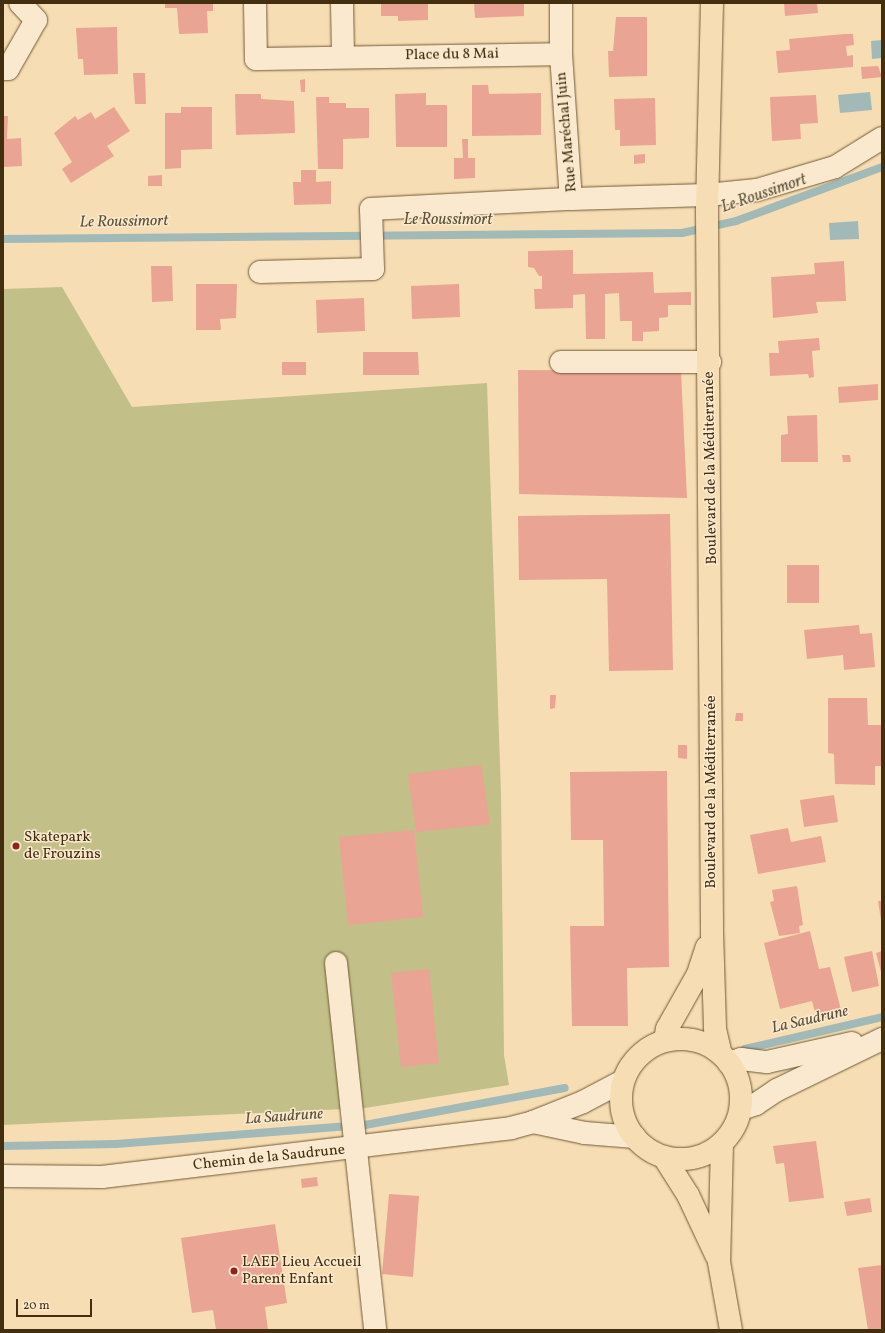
<!DOCTYPE html>
<meta charset="utf-8">
<style>
body{margin:0}
#map{position:relative;width:885px;height:1333px;overflow:hidden;background:#f7ddb3;font-family:Vollkorn,serif}
div>[style]{position:absolute}
.green>*{inset:0;background:#c2bf89}
.water>*{inset:0;background:#a1bab7}
.stream>*{height:8px;margin:-4px;padding:0 4px;transform-origin:4px;border-radius:4px;background:#a1bab7}
.building>*{inset:0;background:#eaa493}
.roads{filter:drop-shadow(0 0 1px #705a38) drop-shadow(0 0 1px #705a38)}
.minor>*{height:22px;margin:-11px;padding:0 11px;transform-origin:11px;border-radius:11px;background:#fae9ce}
.major>*{height:22px;margin:-11px;padding:0 11px;transform-origin:11px;border-radius:11px;background:#f7ddb3}
.major>.ring{margin:-11px;padding:0;box-sizing:content-box;background:none;border:22px solid #f7ddb3;border-radius:50%}
.dots>*{width:11px;height:11px;translate:-50% -50%;box-sizing:border-box;border:2px solid #fae9ce;border-radius:50%}
span{translate:-50% -50%;white-space:nowrap;text-align:center;line-height:1.15;-webkit-text-stroke:3px #fae9ce;paint-order:stroke}
.street-label{font-size:15px;color:#432e0f}
.poi-label{font-size:15px;color:#432e0f}
.left{translate:0 -50%;text-align:left}
.water-label{font-size:16px;color:#5a5139;font-style:italic}
.frame{position:absolute;inset:0;border:4px solid #432e0f;pointer-events:none}
.scale{position:absolute;left:16px;top:1299px;width:76px;height:18px;box-sizing:border-box;border:2px solid #432e0f;border-top:0;padding-left:5px;font-size:12px;line-height:14px;white-space:nowrap;color:#432e0f;-webkit-text-stroke:3px #fae9ce;paint-order:stroke}
</style>
<div id="map">
<div class="green">
<div style="clip-path:polygon(62px 287px,132px 407px,487px 383px,501px 794px,504px 1055px,509px 1085px,365px 1108px,3px 1125px,3px 289px)"></div>
</div>
<div class="water">
<div style="clip-path:polygon(882px 40px,882px 58px,872px 59px,871px 41px)"></div>
<div style="clip-path:polygon(870px 92px,872px 110px,840px 113px,838px 95px)"></div>
<div style="clip-path:polygon(858px 221px,859px 239px,830px 240px,829px 223px)"></div>
</div>
<div class="stream">
<div style="left:3px;top:239px;width:679px;rotate:-0.51deg"></div>
<div style="left:682px;top:233px;width:55px;rotate:-12.5deg"></div>
<div style="left:736px;top:221px;width:156px;rotate:-20.3deg"></div>
<div style="left:745px;top:1049px;width:141px;rotate:-13.1deg"></div>
<div style="left:3px;top:1146px;width:113px;rotate:-1deg"></div>
<div style="left:116px;top:1144px;width:250px;rotate:-4.4deg"></div>
<div style="left:365px;top:1125px;width:203px;rotate:-10.5deg"></div>
</div>
<div class="building">
<div style="clip-path:polygon(165px 3px,213px 3px,213px 11px,207px 11px,208px 33px,179px 34px,177px 8px,165px 8px)"></div>
<div style="clip-path:polygon(381px 3px,428px 3px,428px 20px,398px 21px,398px 16px,381px 16px)"></div>
<div style="clip-path:polygon(474px 3px,524px 3px,524px 16px,475px 18px)"></div>
<div style="clip-path:polygon(784px 3px,817px 3px,818px 13px,785px 16px)"></div>
<div style="clip-path:polygon(616px 17px,647px 17px,647px 76px,609px 77px,608px 51px,613px 51px)"></div>
<div style="clip-path:polygon(117px 27px,118px 74px,84px 75px,83px 59px,78px 59px,76px 28px)"></div>
<div style="clip-path:polygon(845px 34px,853px 34px,854px 45px,846px 46px,847px 56px,853px 55px,853px 67px,778px 73px,776px 51px,790px 50px,789px 39px)"></div>
<div style="clip-path:polygon(878px 66px,882px 77px,862px 79px,861px 67px)"></div>
<div style="clip-path:polygon(133px 73px,145px 73px,146px 104px,135px 104px)"></div>
<div style="clip-path:polygon(305px 79px,305px 92px,301px 92px,300px 80px)"></div>
<div style="clip-path:polygon(472px 85px,488px 85px,489px 94px,541px 93px,541px 135px,472px 136px)"></div>
<div style="clip-path:polygon(426px 93px,426px 105px,447px 105px,447px 147px,396px 147px,395px 94px)"></div>
<div style="clip-path:polygon(235px 94px,261px 94px,261px 99px,294px 101px,295px 133px,236px 135px)"></div>
<div style="clip-path:polygon(816px 95px,818px 123px,800px 124px,801px 139px,772px 141px,770px 97px)"></div>
<div style="clip-path:polygon(316px 97px,329px 97px,329px 103px,346px 103px,346px 108px,369px 108px,369px 138px,343px 139px,343px 169px,318px 169px)"></div>
<div style="clip-path:polygon(655px 98px,656px 145px,620px 146px,620px 130px,615px 130px,614px 99px)"></div>
<div style="clip-path:polygon(114px 107px,130px 131px,107px 146px,114px 156px,71px 183px,62px 169px,72px 162px,54px 133px,75px 116px,78px 120px,91px 112px,95px 119px)"></div>
<div style="clip-path:polygon(181px 107px,212px 107px,212px 149px,181px 150px,181px 168px,165px 169px,165px 113px,181px 113px)"></div>
<div style="clip-path:polygon(3px 116px,8px 116px,7px 139px,21px 138px,22px 166px,3px 167px)"></div>
<div style="clip-path:polygon(462px 139px,468px 139px,468px 158px,475px 158px,475px 178px,454px 179px,454px 158px,463px 158px)"></div>
<div style="clip-path:polygon(645px 154px,645px 163px,634px 164px,634px 155px)"></div>
<div style="clip-path:polygon(301px 170px,316px 170px,316px 182px,331px 181px,331px 204px,294px 205px,293px 182px,301px 182px)"></div>
<div style="clip-path:polygon(162px 175px,162px 186px,148px 186px,148px 176px)"></div>
<div style="clip-path:polygon(573px 250px,573px 274px,653px 272px,654px 293px,691px 292px,691px 305px,668px 305px,668px 317px,659px 318px,659px 331px,643px 332px,643px 341px,632px 341px,632px 321px,620px 321px,619px 293px,605px 294px,605px 339px,586px 339px,585px 294px,573px 295px,573px 308px,535px 309px,534px 289px,542px 289px,542px 276px,539px 276px,534px 268px,528px 267px,528px 251px)"></div>
<div style="clip-path:polygon(844px 261px,846px 301px,816px 302px,818px 313px,773px 318px,771px 277px,815px 274px,814px 263px)"></div>
<div style="clip-path:polygon(151px 266px,172px 266px,173px 301px,152px 302px)"></div>
<div style="clip-path:polygon(196px 284px,237px 284px,236px 318px,220px 319px,221px 330px,196px 330px)"></div>
<div style="clip-path:polygon(459px 284px,460px 317px,412px 319px,411px 286px)"></div>
<div style="clip-path:polygon(364px 298px,365px 331px,317px 333px,316px 300px)"></div>
<div style="clip-path:polygon(819px 338px,820px 350px,812px 351px,814px 377px,809px 378px,808px 374px,770px 376px,769px 353px,779px 353px,778px 341px)"></div>
<div style="clip-path:polygon(363px 352px,418px 352px,419px 375px,363px 375px)"></div>
<div style="clip-path:polygon(282px 362px,306px 362px,306px 375px,282px 375px)"></div>
<div style="clip-path:polygon(518px 370px,681px 371px,687px 498px,519px 494px)"></div>
<div style="clip-path:polygon(878px 384px,878px 400px,839px 403px,838px 387px)"></div>
<div style="clip-path:polygon(817px 415px,818px 462px,781px 462px,781px 435px,788px 434px,787px 416px)"></div>
<div style="clip-path:polygon(842px 455px,850px 455px,851px 462px,843px 462px)"></div>
<div style="clip-path:polygon(670px 514px,673px 670px,609px 671px,607px 579px,519px 580px,518px 516px)"></div>
<div style="clip-path:polygon(787px 565px,819px 565px,819px 603px,787px 603px)"></div>
<div style="clip-path:polygon(859px 625px,860px 634px,872px 633px,875px 667px,844px 670px,843px 655px,807px 659px,804px 630px)"></div>
<div style="clip-path:polygon(550px 695px,556px 695px,555px 708px,550px 709px)"></div>
<div style="clip-path:polygon(828px 698px,867px 698px,868px 725px,882px 725px,882px 766px,875px 766px,875px 785px,835px 784px,834px 754px,828px 753px)"></div>
<div style="clip-path:polygon(736px 713px,743px 713px,743px 721px,735px 721px)"></div>
<div style="clip-path:polygon(678px 745px,687px 745px,687px 759px,678px 758px)"></div>
<div style="clip-path:polygon(481px 765px,490px 824px,416px 832px,408px 774px)"></div>
<div style="clip-path:polygon(667px 771px,669px 967px,627px 968px,628px 1026px,572px 1026px,570px 926px,604px 926px,603px 840px,571px 840px,570px 772px)"></div>
<div style="clip-path:polygon(834px 795px,838px 822px,804px 827px,800px 800px)"></div>
<div style="clip-path:polygon(788px 828px,791px 842px,821px 836px,826px 862px,758px 874px,750px 835px)"></div>
<div style="clip-path:polygon(414px 830px,423px 917px,348px 925px,339px 837px)"></div>
<div style="clip-path:polygon(797px 886px,803px 925px,799px 926px,800px 933px,779px 936px,770px 902px,774px 901px,772px 890px)"></div>
<div style="clip-path:polygon(878px 901px,882px 901px,882px 920px,881px 920px)"></div>
<div style="clip-path:polygon(810px 931px,819px 969px,830px 967px,842px 1014px,817px 1020px,812px 1001px,780px 1009px,764px 943px)"></div>
<div style="clip-path:polygon(872px 951px,879px 986px,852px 992px,844px 957px)"></div>
<div style="clip-path:polygon(882px 951px,882px 972px,881px 972px,876px 953px)"></div>
<div style="clip-path:polygon(429px 969px,439px 1063px,401px 1067px,391px 973px)"></div>
<div style="clip-path:polygon(816px 1141px,824px 1198px,789px 1202px,784px 1163px,776px 1164px,773px 1146px)"></div>
<div style="clip-path:polygon(317px 1177px,318px 1186px,302px 1188px,301px 1179px)"></div>
<div style="clip-path:polygon(389px 1194px,419px 1196px,413px 1277px,382px 1274px)"></div>
<div style="clip-path:polygon(870px 1198px,872px 1212px,847px 1216px,844px 1202px)"></div>
<div style="clip-path:polygon(275px 1224px,287px 1303px,265px 1307px,268px 1330px,216px 1330px,213px 1310px,192px 1313px,181px 1238px)"></div>
<div style="clip-path:polygon(882px 1265px,882px 1330px,868px 1330px,858px 1268px)"></div>
</div>
<div class="roads">
<div class="minor">
<div style="left:255px;top:3px;width:56px;rotate:89deg"></div>
<div style="left:256px;top:59px;width:305px;rotate:-0.9deg"></div>
<div style="left:342px;top:3px;width:54px;rotate:88.9deg"></div>
<div style="left:561px;top:3px;width:51px;rotate:90deg"></div>
<div style="left:561px;top:54px;width:145px;rotate:86.1deg"></div>
<div style="left:571px;top:199px;width:136px;rotate:-1.7deg"></div>
<div style="left:707px;top:195px;width:50px;rotate:-5.7deg"></div>
<div style="left:757px;top:190px;width:81px;rotate:-16.4deg"></div>
<div style="left:835px;top:167px;width:55px;rotate:-31.7deg"></div>
<div style="left:3px;top:69px;width:5px"></div>
<div style="left:8px;top:69px;width:56px;rotate:-60.3deg"></div>
<div style="left:36px;top:20px;width:23px;rotate:-133deg"></div>
<div style="left:260px;top:272px;width:113px;rotate:-1.5deg"></div>
<div style="left:373px;top:269px;width:60px;rotate:-91.9deg"></div>
<div style="left:371px;top:209px;width:200px;rotate:-2.9deg"></div>
<div style="left:561px;top:362px;width:149px"></div>
<div style="left:336px;top:963px;width:369px;rotate:83.9deg"></div>
<div style="left:729px;top:1063px;width:13px;rotate:-18deg"></div>
<div style="left:741px;top:1059px;width:26px;rotate:7deg"></div>
<div style="left:767px;top:1062px;width:87px;rotate:-12.6deg"></div>
<div style="left:741px;top:1109px;width:16px;rotate:-18deg"></div>
<div style="left:756px;top:1104px;width:25px;rotate:-34deg"></div>
<div style="left:777px;top:1090px;width:117px;rotate:-25.9deg"></div>
<div style="left:533px;top:1122px;width:53px;rotate:11.9deg"></div>
<div style="left:585px;top:1133px;width:50px;rotate:4.6deg"></div>
<div style="left:3px;top:1176px;width:99px;rotate:0.6deg"></div>
<div style="left:102px;top:1177px;width:412px;rotate:-6.8deg"></div>
<div style="left:511px;top:1128px;width:23px;rotate:-15deg"></div>
<div style="left:533px;top:1122px;width:54px;rotate:-21.8deg"></div>
<div style="left:583px;top:1102px;width:45px;rotate:-27.7deg"></div>
</div>
<div class="major">
<div style="left:712px;top:3px;width:208px;rotate:91.4deg"></div>
<div style="left:707px;top:211px;width:721px;rotate:89.6deg"></div>
<div style="left:712px;top:932px;width:97px;rotate:88.2deg"></div>
<div style="left:715px;top:1029px;width:23px;rotate:77deg"></div>
<div class="ring" style="left:621px;top:1039px;width:98px;height:98px"></div>
<div style="left:665px;top:1040px;width:11px;rotate:-80deg"></div>
<div style="left:667px;top:1029px;width:63px;rotate:-60.6deg"></div>
<div style="left:698px;top:974px;width:28px;rotate:-72deg"></div>
<div style="left:722px;top:1143px;width:119px;rotate:91.4deg"></div>
<div style="left:719px;top:1262px;width:69px;rotate:80deg"></div>
<div style="left:664px;top:1157px;width:45px;rotate:57.7deg"></div>
<div style="left:688px;top:1195px;width:68px;rotate:64.9deg"></div>
</div>
</div>
<div class="dots">
<div style="left:16px;top:846px;background:#8f2418"></div>
<div style="left:234px;top:1271px;background:#8f2418"></div>
</div>
<div class="street-label">
<span style="left:452px;top:55px;rotate:-1deg">Place du 8 Mai</span>
<span style="left:567px;top:132px;rotate:-95deg">Rue Maréchal Juin</span>
<span style="left:711px;top:468px;rotate:-91deg">Boulevard de la Méditerranée</span>
<span style="left:712px;top:792px;rotate:-90deg">Boulevard de la Méditerranée</span>
<span style="left:269px;top:1158px;rotate:-6deg">Chemin de la Saudrune</span>
</div>
<div class="poi-label">
<span class="left" style="left:24px;top:846px">Skatepark<br>de Frouzins</span>
<span class="left" style="left:242px;top:1271px">LAEP Lieu Accueil<br>Parent Enfant</span>
</div>
<div class="water-label">
<span style="left:764px;top:194px;rotate:-19deg">Le Roussimort</span>
<span style="left:448px;top:220px">Le Roussimort</span>
<span style="left:124px;top:222px;rotate:-1deg">Le Roussimort</span>
<span style="left:810px;top:1020px;rotate:-13deg">La Saudrune</span>
<span style="left:284px;top:1117px;rotate:-4deg">La Saudrune</span>
</div>
<div class="frame"></div>
<div class="scale">20 m</div>
</div>
